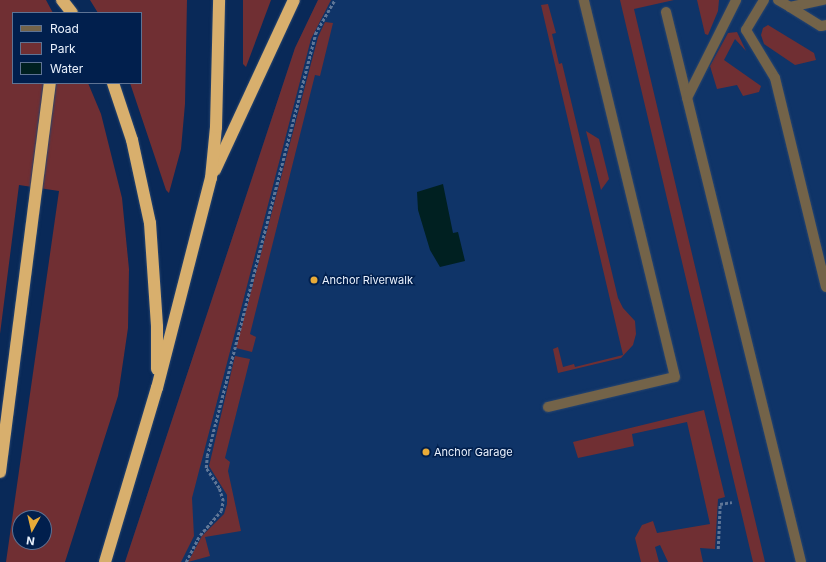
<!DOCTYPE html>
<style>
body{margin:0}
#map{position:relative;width:826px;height:562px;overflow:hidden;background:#092958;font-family:Inter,sans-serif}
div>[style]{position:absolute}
.built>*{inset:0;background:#0f3468}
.green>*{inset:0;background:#702f33}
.water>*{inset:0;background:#002021}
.path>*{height:2.5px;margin-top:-1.25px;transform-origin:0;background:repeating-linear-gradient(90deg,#5f7697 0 3px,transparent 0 5px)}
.roads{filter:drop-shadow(0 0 1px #28456f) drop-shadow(0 0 1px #28456f)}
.minor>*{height:10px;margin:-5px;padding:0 5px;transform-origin:5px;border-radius:5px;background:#736349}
.highway>*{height:12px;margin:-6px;padding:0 6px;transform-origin:6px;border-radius:6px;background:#d8af6d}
.dots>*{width:11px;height:11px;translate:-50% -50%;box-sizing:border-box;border:2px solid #011f4d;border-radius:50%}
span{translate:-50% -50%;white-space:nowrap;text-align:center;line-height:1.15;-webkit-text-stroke:3px #011f4d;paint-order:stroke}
.poi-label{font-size:11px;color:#eaf2fe}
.left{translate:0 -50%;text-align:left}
.legend{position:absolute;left:12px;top:12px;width:130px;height:72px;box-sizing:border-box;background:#011f4d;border:1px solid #5e7394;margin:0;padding:5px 7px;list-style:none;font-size:12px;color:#eaf2fe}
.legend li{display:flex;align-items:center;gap:8px;height:20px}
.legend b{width:20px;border:1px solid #5e7394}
.north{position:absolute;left:12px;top:510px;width:40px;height:40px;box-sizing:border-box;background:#011f4d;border:1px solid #5e7394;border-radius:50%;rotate:188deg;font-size:11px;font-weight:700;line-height:16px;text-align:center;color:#eaf2fe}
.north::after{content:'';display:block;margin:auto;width:14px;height:18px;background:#e9ab38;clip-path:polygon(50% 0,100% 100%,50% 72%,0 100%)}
</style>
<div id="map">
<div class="built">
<div style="clip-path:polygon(318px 0,826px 0,826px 562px,125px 562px,295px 48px)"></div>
</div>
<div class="green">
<div style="clip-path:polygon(evenodd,0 0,46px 0,53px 13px,13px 13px,13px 83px,88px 83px,101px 114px,122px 198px,129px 269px,128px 328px,118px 396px,65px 562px,6px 562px,59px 191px,19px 185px,0 334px,0 0,20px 518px,44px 518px,44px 542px,20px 542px,20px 518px)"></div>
<div style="clip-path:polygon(90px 0,187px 0,185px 104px,181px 149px,169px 193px,166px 190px,130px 83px,141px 83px,141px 13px,98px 13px)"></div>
<div style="clip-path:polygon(243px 0,271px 0,246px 67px,243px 64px)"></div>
<div style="clip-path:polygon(318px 0,331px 0,311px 39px,192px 498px,194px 536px,181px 562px,125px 562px,295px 48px)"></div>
<div style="clip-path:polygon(620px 0,674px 0,634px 9px,765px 562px,753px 562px)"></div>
<div style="clip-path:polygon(697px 0,719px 0,718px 11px,708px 35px,705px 34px)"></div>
<div style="clip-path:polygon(548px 4px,556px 33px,552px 34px,559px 64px,562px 63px,618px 298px,623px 308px,635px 321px,636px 334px,633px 345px,621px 358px,558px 373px,553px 349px,558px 347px,563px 367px,574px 364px,575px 367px,623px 355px,541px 5px)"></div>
<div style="clip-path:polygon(325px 22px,333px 23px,320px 76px,315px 75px,250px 334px,256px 337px,252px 352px,236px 348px,318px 37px)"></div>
<div style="clip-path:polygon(768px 25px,814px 53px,816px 60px,795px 65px,764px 44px,761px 35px,763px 28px)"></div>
<div style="clip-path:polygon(737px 32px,746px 51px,735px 39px,724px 60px,761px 86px,759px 92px,743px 96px,737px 85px,717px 89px,710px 66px,728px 33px)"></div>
<div style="clip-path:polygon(586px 131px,599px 139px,609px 179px,601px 190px)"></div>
<div style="clip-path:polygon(235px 356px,250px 359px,225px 458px,230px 462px,228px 471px,241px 531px,205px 537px,210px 556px,188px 562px,202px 536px,224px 514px,227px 504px,227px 495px,209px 466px)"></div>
<div style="clip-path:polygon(704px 410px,725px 497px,718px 499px,715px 549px,700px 548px,703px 562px,668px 562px,660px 545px,655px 547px,659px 562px,641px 562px,635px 538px,642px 525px,653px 521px,657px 533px,710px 524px,687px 422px,632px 434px,634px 446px,578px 458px,573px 442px)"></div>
</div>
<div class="water">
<div style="clip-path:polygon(443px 184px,453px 233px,458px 232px,465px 261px,440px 267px,430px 250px,418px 210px,417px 192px)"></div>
</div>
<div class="path">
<div style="left:718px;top:549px;width:45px;rotate:-87.5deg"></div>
<div style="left:720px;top:504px;width:12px;rotate:-9deg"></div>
<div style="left:186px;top:562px;width:30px;rotate:-63deg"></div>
<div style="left:200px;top:535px;width:32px;rotate:-49deg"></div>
<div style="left:221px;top:511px;width:10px;rotate:-79deg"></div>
<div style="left:223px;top:501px;width:14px;rotate:-107deg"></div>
<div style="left:219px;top:488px;width:24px;rotate:-123deg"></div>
<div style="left:206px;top:468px;width:12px;rotate:-85deg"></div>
<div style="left:207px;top:456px;width:436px;rotate:-75.6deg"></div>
<div style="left:315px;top:34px;width:39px;rotate:-60deg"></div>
</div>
<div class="roads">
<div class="minor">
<div style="left:764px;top:0;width:35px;rotate:121deg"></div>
<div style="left:746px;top:30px;width:56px;rotate:58.9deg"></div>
<div style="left:775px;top:78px;width:215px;rotate:76.3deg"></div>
<div style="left:778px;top:0;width:14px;rotate:30deg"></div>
<div style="left:790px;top:7px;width:34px;rotate:-12deg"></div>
<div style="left:790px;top:7px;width:36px;rotate:32deg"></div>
<div style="left:821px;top:26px;width:5px;rotate:-11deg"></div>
<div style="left:666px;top:12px;width:566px;rotate:76.21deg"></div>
<div style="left:687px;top:98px;width:110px;rotate:-63.4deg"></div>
<div style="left:548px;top:407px;width:130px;rotate:-13.3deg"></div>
<div style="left:675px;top:377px;width:388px;rotate:-103.6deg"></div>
</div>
<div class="highway">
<div style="left:62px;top:0;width:16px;rotate:52deg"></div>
<div style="left:113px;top:83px;width:60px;rotate:71.6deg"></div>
<div style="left:132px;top:140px;width:85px;rotate:77.8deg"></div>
<div style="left:150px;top:223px;width:104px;rotate:86.1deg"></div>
<div style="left:157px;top:327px;width:42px;rotate:90deg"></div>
<div style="left:215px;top:170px;width:187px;rotate:-65.1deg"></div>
<div style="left:0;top:472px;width:392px;rotate:-82.7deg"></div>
<div style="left:105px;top:562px;width:182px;rotate:-73.4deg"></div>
<div style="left:157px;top:388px;width:217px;rotate:-75.6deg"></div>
<div style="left:211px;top:178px;width:51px;rotate:-84.4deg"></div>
<div style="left:216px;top:127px;width:127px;rotate:-88.6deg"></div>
</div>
</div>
<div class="dots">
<div style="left:314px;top:280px;background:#e9ab38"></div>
<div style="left:426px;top:452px;background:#e9ab38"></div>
</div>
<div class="poi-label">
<span class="left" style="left:322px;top:280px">Anchor Riverwalk</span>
<span class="left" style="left:434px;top:452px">Anchor Garage</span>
</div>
<ul class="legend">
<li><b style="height:5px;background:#736349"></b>Road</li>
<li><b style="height:11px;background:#702f33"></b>Park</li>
<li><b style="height:11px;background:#002021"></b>Water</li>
</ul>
<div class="north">N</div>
</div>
